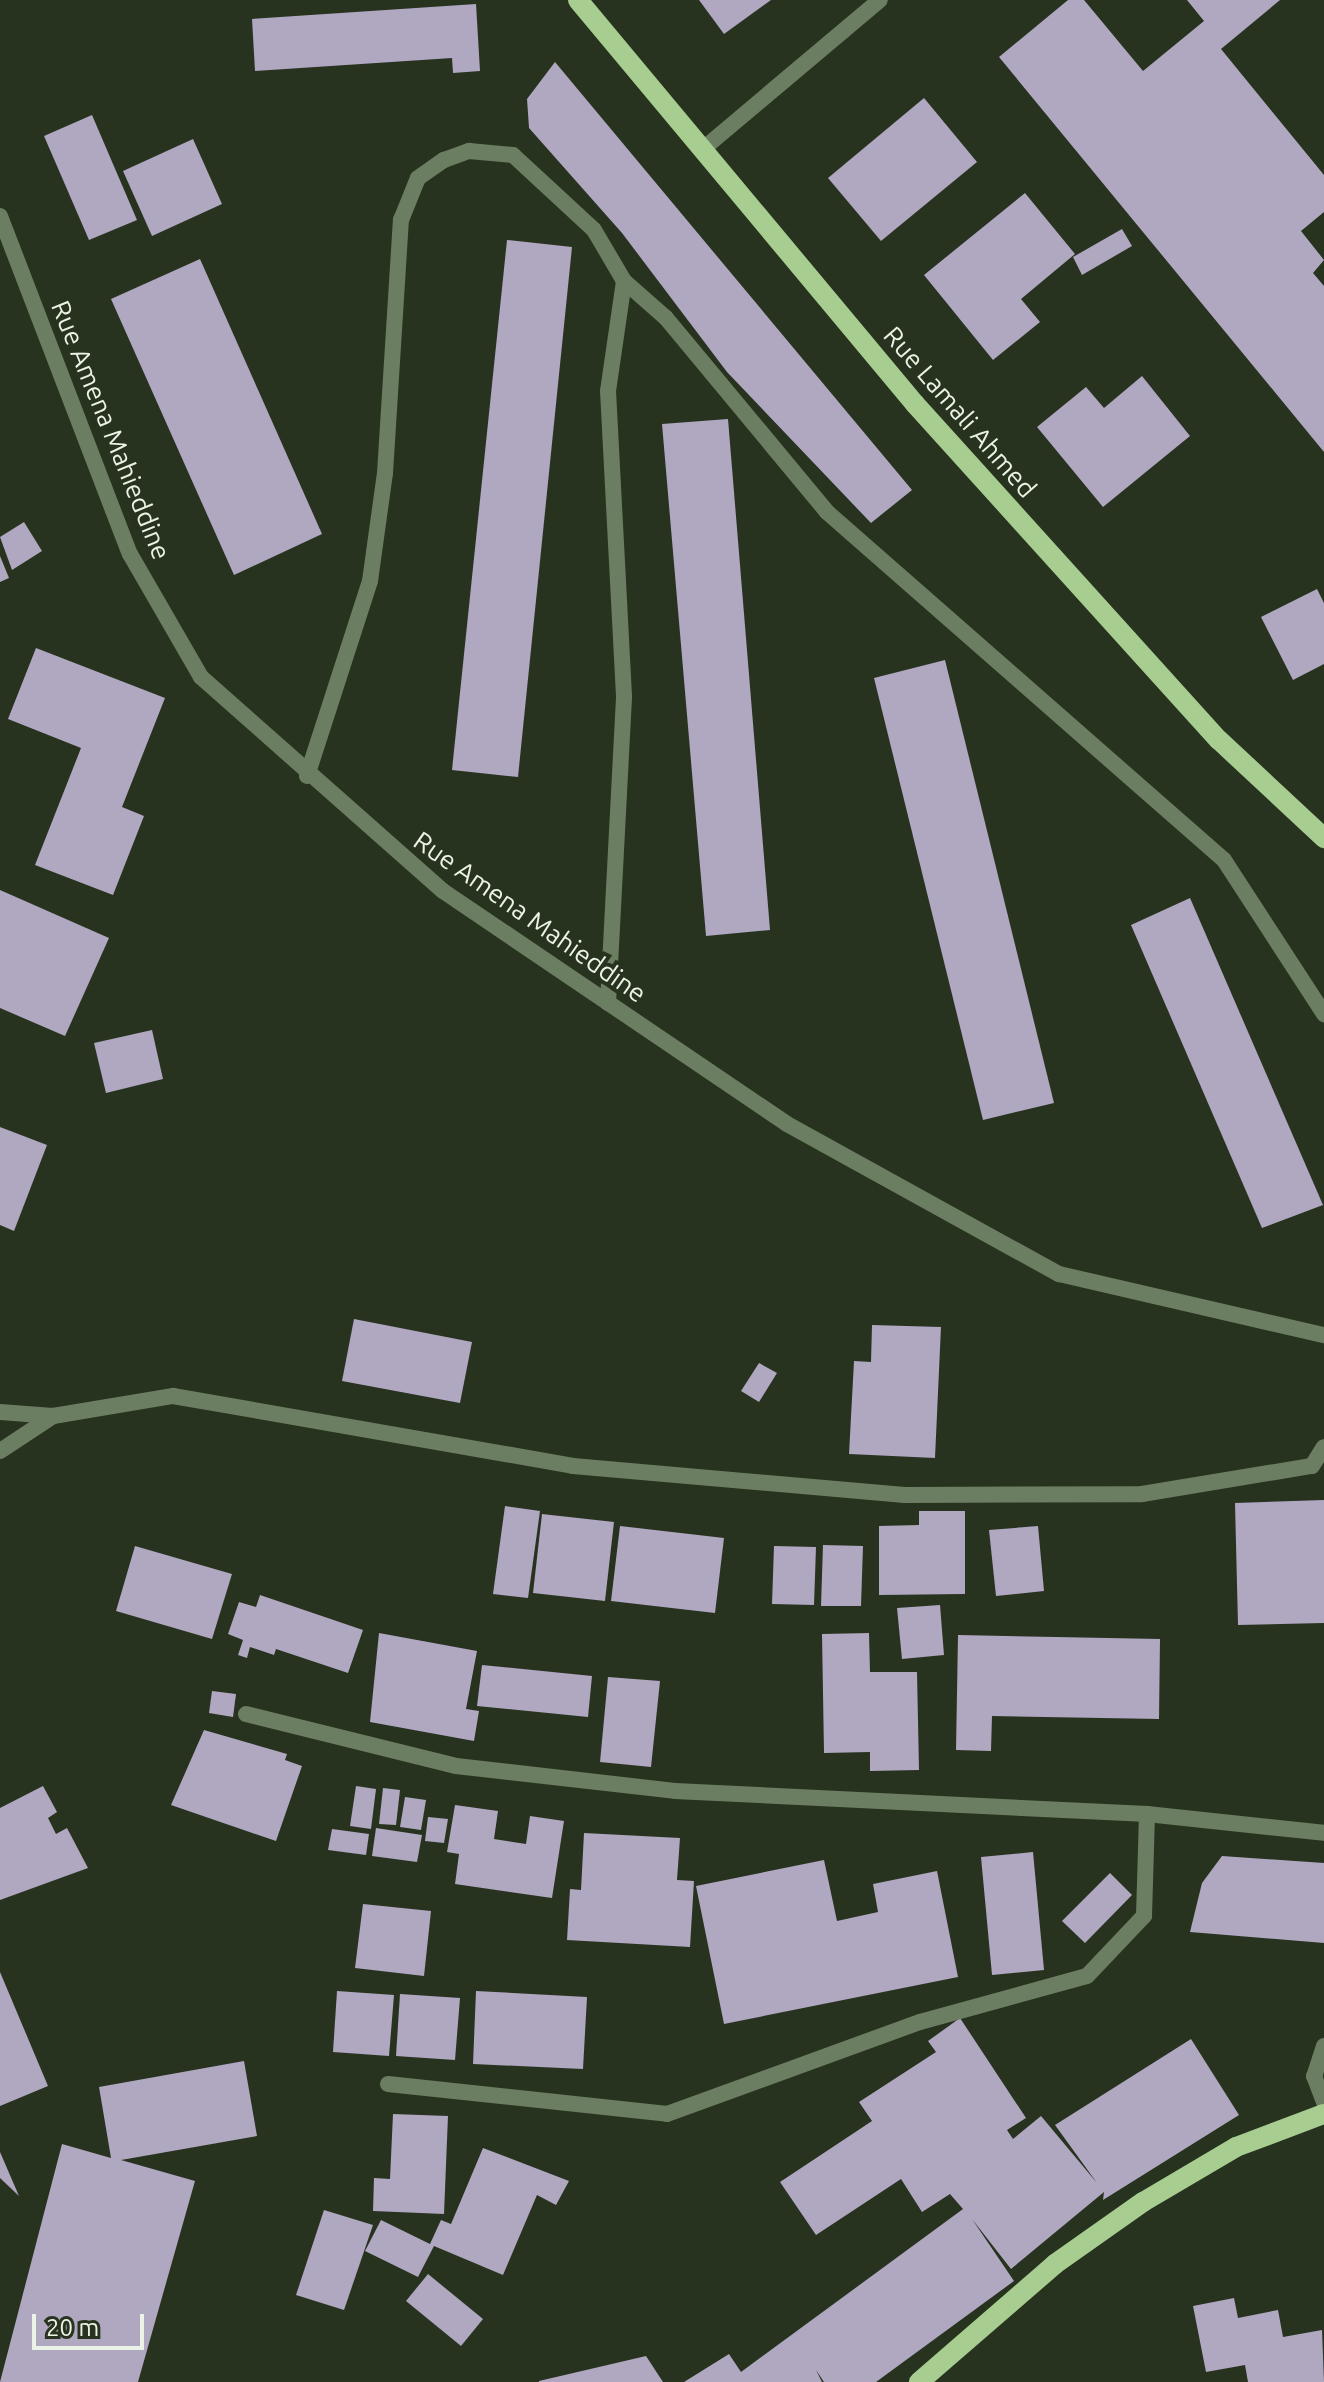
<!DOCTYPE html>
<style>
body{margin:0}
#map{position:relative;width:1324px;height:2382px;overflow:hidden;background:#27331f;font-family:Ubuntu,sans-serif}
div>[style]{position:absolute}
.building>*{inset:0;background:#b0a7c1}
.service>*{height:16px;margin:-8px;padding:0 8px;transform-origin:8px;border-radius:8px;background:#6c7e61}
.minor>*{height:16px;margin:-8px;padding:0 8px;transform-origin:8px;border-radius:8px;background:#6c7e61}
.primary>*{height:20px;margin:-10px;padding:0 10px;transform-origin:10px;border-radius:10px;background:#a7cd91}
span{translate:-50% -50%;white-space:nowrap;text-align:center;line-height:1.15;-webkit-text-stroke:8px #27331f;paint-order:stroke}
.street-label{font-size:26px;color:#eaf3e6}
.scale{position:absolute;left:32px;top:2314px;width:112px;height:36px;box-sizing:border-box;border:4px solid #eaf3e6;border-top:0;padding-left:10px;font-size:24px;line-height:28px;white-space:nowrap;color:#eaf3e6;-webkit-text-stroke:6px #27331f;paint-order:stroke}
</style>
<div id="map">
<div class="building">
<div style="clip-path:polygon(699px 0,771px 0,724px 34px)"></div>
<div style="clip-path:polygon(1068px 0,1084px 0,1143px 71px,1204px 21px,1187px 0,1280px 0,1221px 49px,1324px 175px,1324px 212px,1301px 231px,1324px 260px,1313px 273px,1324px 286px,1324px 452px,999px 57px)"></div>
<div style="clip-path:polygon(476px 4px,480px 71px,453px 73px,452px 58px,255px 71px,252px 19px)"></div>
<div style="clip-path:polygon(555px 62px,912px 490px,871px 523px,727px 372px,622px 233px,529px 128px,527px 99px)"></div>
<div style="clip-path:polygon(924px 98px,977px 162px,881px 241px,828px 178px)"></div>
<div style="clip-path:polygon(92px 115px,137px 220px,89px 240px,44px 136px)"></div>
<div style="clip-path:polygon(193px 139px,222px 204px,152px 236px,123px 171px)"></div>
<div style="clip-path:polygon(1025px 193px,1075px 254px,1021px 299px,1040px 322px,993px 360px,924px 275px)"></div>
<div style="clip-path:polygon(1122px 229px,1132px 246px,1082px 275px,1073px 257px)"></div>
<div style="clip-path:polygon(507px 240px,572px 247px,518px 777px,452px 770px)"></div>
<div style="clip-path:polygon(200px 259px,322px 534px,234px 575px,111px 299px)"></div>
<div style="clip-path:polygon(1142px 376px,1190px 436px,1103px 507px,1037px 427px,1086px 387px,1104px 408px)"></div>
<div style="clip-path:polygon(728px 419px,770px 930px,706px 936px,662px 424px)"></div>
<div style="clip-path:polygon(24px 522px,42px 551px,12px 570px,0 537px)"></div>
<div style="clip-path:polygon(0 556px,9px 578px,0 582px)"></div>
<div style="clip-path:polygon(1317px 589px,1324px 603px,1324px 664px,1293px 680px,1261px 617px)"></div>
<div style="clip-path:polygon(36px 648px,165px 698px,122px 807px,144px 816px,113px 895px,35px 865px,81px 748px,8px 719px)"></div>
<div style="clip-path:polygon(945px 660px,1054px 1103px,983px 1120px,874px 678px)"></div>
<div style="clip-path:polygon(0 890px,109px 938px,65px 1036px,0 1008px)"></div>
<div style="clip-path:polygon(1190px 898px,1323px 1205px,1262px 1228px,1131px 925px)"></div>
<div style="clip-path:polygon(152px 1030px,163px 1079px,106px 1093px,94px 1043px)"></div>
<div style="clip-path:polygon(0 1127px,47px 1145px,14px 1231px,0 1225px)"></div>
<div style="clip-path:polygon(354px 1319px,472px 1342px,460px 1403px,342px 1381px)"></div>
<div style="clip-path:polygon(872px 1325px,941px 1327px,935px 1458px,849px 1454px,854px 1361px,871px 1362px)"></div>
<div style="clip-path:polygon(759px 1363px,777px 1373px,759px 1402px,741px 1391px)"></div>
<div style="clip-path:polygon(1324px 1500px,1324px 1623px,1238px 1625px,1235px 1503px)"></div>
<div style="clip-path:polygon(505px 1506px,540px 1511px,528px 1598px,493px 1594px)"></div>
<div style="clip-path:polygon(919px 1511px,965px 1511px,965px 1594px,879px 1595px,879px 1526px,919px 1525px)"></div>
<div style="clip-path:polygon(542px 1514px,614px 1522px,605px 1601px,533px 1593px)"></div>
<div style="clip-path:polygon(620px 1526px,724px 1538px,715px 1613px,611px 1601px)"></div>
<div style="clip-path:polygon(1038px 1526px,1044px 1591px,996px 1596px,989px 1530px)"></div>
<div style="clip-path:polygon(823px 1545px,863px 1546px,861px 1606px,821px 1606px)"></div>
<div style="clip-path:polygon(135px 1546px,232px 1574px,212px 1639px,116px 1611px)"></div>
<div style="clip-path:polygon(774px 1546px,816px 1547px,814px 1605px,772px 1604px)"></div>
<div style="clip-path:polygon(260px 1595px,363px 1630px,348px 1673px,276px 1649px,274px 1655px,250px 1647px,247px 1658px,238px 1655px,243px 1640px,228px 1634px,239px 1602px,256px 1607px)"></div>
<div style="clip-path:polygon(940px 1605px,944px 1655px,902px 1659px,897px 1608px)"></div>
<div style="clip-path:polygon(379px 1633px,477px 1651px,466px 1709px,479px 1711px,474px 1741px,370px 1722px)"></div>
<div style="clip-path:polygon(869px 1633px,870px 1672px,917px 1672px,919px 1770px,870px 1771px,870px 1752px,824px 1753px,822px 1634px)"></div>
<div style="clip-path:polygon(958px 1635px,1160px 1639px,1159px 1719px,992px 1716px,991px 1751px,956px 1750px)"></div>
<div style="clip-path:polygon(482px 1665px,592px 1676px,588px 1717px,477px 1706px)"></div>
<div style="clip-path:polygon(608px 1677px,660px 1681px,651px 1767px,600px 1762px)"></div>
<div style="clip-path:polygon(212px 1691px,236px 1694px,233px 1717px,209px 1713px)"></div>
<div style="clip-path:polygon(204px 1730px,287px 1754px,285px 1760px,302px 1766px,276px 1841px,171px 1805px)"></div>
<div style="clip-path:polygon(43px 1786px,57px 1812px,48px 1818px,56px 1834px,67px 1828px,88px 1868px,0 1900px,0 1808px)"></div>
<div style="clip-path:polygon(356px 1786px,376px 1789px,371px 1829px,350px 1826px)"></div>
<div style="clip-path:polygon(383px 1788px,400px 1790px,396px 1825px,379px 1824px)"></div>
<div style="clip-path:polygon(405px 1797px,426px 1800px,421px 1830px,400px 1827px)"></div>
<div style="clip-path:polygon(455px 1805px,498px 1811px,494px 1839px,526px 1844px,530px 1816px,564px 1821px,552px 1898px,455px 1884px,459px 1854px,447px 1852px)"></div>
<div style="clip-path:polygon(428px 1817px,448px 1819px,444px 1843px,425px 1841px)"></div>
<div style="clip-path:polygon(376px 1828px,422px 1835px,417px 1862px,372px 1856px)"></div>
<div style="clip-path:polygon(332px 1829px,369px 1834px,366px 1855px,328px 1850px)"></div>
<div style="clip-path:polygon(584px 1833px,680px 1838px,677px 1880px,694px 1881px,690px 1947px,567px 1940px,570px 1889px,581px 1890px)"></div>
<div style="clip-path:polygon(1033px 1852px,1044px 1970px,992px 1975px,981px 1857px)"></div>
<div style="clip-path:polygon(1222px 1856px,1324px 1863px,1324px 1943px,1190px 1932px,1202px 1883px)"></div>
<div style="clip-path:polygon(824px 1860px,837px 1921px,878px 1912px,873px 1884px,937px 1871px,958px 1977px,724px 2024px,696px 1886px)"></div>
<div style="clip-path:polygon(1110px 1873px,1132px 1895px,1085px 1943px,1062px 1921px)"></div>
<div style="clip-path:polygon(363px 1904px,431px 1911px,424px 1976px,355px 1968px)"></div>
<div style="clip-path:polygon(0 1972px,48px 2086px,0 2106px)"></div>
<div style="clip-path:polygon(337px 1991px,394px 1995px,389px 2056px,333px 2052px)"></div>
<div style="clip-path:polygon(476px 1991px,587px 1997px,583px 2069px,473px 2064px)"></div>
<div style="clip-path:polygon(400px 1994px,460px 1998px,455px 2060px,396px 2056px)"></div>
<div style="clip-path:polygon(960px 2018px,1026px 2118px,1007px 2130px,1013px 2139px,1041px 2116px,1097px 2183px,1055px 2125px,1191px 2039px,1239px 2115px,1103px 2200px,1104px 2192px,1011px 2269px,972px 2219px,1014px 2281px,876px 2382px,824px 2382px,816px 2370px,822px 2382px,684px 2382px,729px 2354px,741px 2372px,963px 2209px,950px 2194px,922px 2212px,901px 2179px,816px 2235px,780px 2182px,872px 2121px,859px 2102px,936px 2052px,928px 2041px)"></div>
<div style="clip-path:polygon(244px 2061px,257px 2136px,121px 2160px,195px 2181px,138px 2382px,0 2382px,62px 2144px,111px 2158px,99px 2087px)"></div>
<div style="clip-path:polygon(393px 2114px,448px 2116px,444px 2214px,373px 2211px,374px 2178px,390px 2179px)"></div>
<div style="clip-path:polygon(483px 2148px,569px 2181px,556px 2205px,537px 2195px,503px 2275px,434px 2246px,418px 2277px,365px 2251px,381px 2220px,430px 2244px,441px 2220px,451px 2224px)"></div>
<div style="clip-path:polygon(0 2152px,19px 2196px,0 2178px)"></div>
<div style="clip-path:polygon(324px 2210px,373px 2225px,344px 2310px,296px 2295px)"></div>
<div style="clip-path:polygon(428px 2274px,483px 2319px,461px 2346px,406px 2301px)"></div>
<div style="clip-path:polygon(1234px 2298px,1238px 2318px,1278px 2310px,1283px 2337px,1322px 2330px,1324px 2382px,1248px 2382px,1245px 2365px,1206px 2372px,1193px 2306px)"></div>
<div style="clip-path:polygon(646px 2356px,663px 2382px,539px 2382px,539px 2381px)"></div>
</div>
<div class="service">
<div style="left:703px;top:149px;width:231px;rotate:-40.1deg"></div>
</div>
<div class="minor">
<div style="left:0;top:216px;width:362px;rotate:69deg"></div>
<div style="left:130px;top:554px;width:142px;rotate:60deg"></div>
<div style="left:201px;top:677px;width:323px;rotate:41.5deg"></div>
<div style="left:443px;top:891px;width:415px;rotate:34.1deg"></div>
<div style="left:787px;top:1124px;width:311px;rotate:28.9deg"></div>
<div style="left:1059px;top:1274px;width:272px;rotate:13deg"></div>
<div style="left:307px;top:776px;width:205px;rotate:-72.1deg"></div>
<div style="left:370px;top:581px;width:109px;rotate:-82.1deg"></div>
<div style="left:385px;top:473px;width:254px;rotate:-86.4deg"></div>
<div style="left:401px;top:220px;width:45px;rotate:-68deg"></div>
<div style="left:418px;top:178px;width:32px;rotate:-35deg"></div>
<div style="left:444px;top:160px;width:27px;rotate:-20deg"></div>
<div style="left:469px;top:151px;width:44px;rotate:5.2deg"></div>
<div style="left:513px;top:155px;width:110px;rotate:42.8deg"></div>
<div style="left:594px;top:230px;width:59px;rotate:59.5deg"></div>
<div style="left:624px;top:281px;width:56px;rotate:41.4deg"></div>
<div style="left:666px;top:318px;width:252px;rotate:50.3deg"></div>
<div style="left:827px;top:512px;width:528px;rotate:41.24deg"></div>
<div style="left:1224px;top:860px;width:184px;rotate:57deg"></div>
<div style="left:608px;top:1003px;width:307px;rotate:-87deg"></div>
<div style="left:624px;top:696px;width:305px;rotate:-93deg"></div>
<div style="left:608px;top:391px;width:111px;rotate:-81.7deg"></div>
<div style="left:0;top:1412px;width:53px;rotate:4.3deg"></div>
<div style="left:0;top:1451px;width:64px;rotate:-33.4deg"></div>
<div style="left:53px;top:1416px;width:122px;rotate:-9.5deg"></div>
<div style="left:173px;top:1396px;width:406px;rotate:9.9deg"></div>
<div style="left:573px;top:1466px;width:333px;rotate:5deg"></div>
<div style="left:905px;top:1495px;width:237px;rotate:-0.2deg"></div>
<div style="left:1142px;top:1494px;width:172px;rotate:-9.4deg"></div>
<div style="left:1312px;top:1466px;width:22px;rotate:-58deg"></div>
<div style="left:246px;top:1714px;width:216px;rotate:13.9deg"></div>
<div style="left:456px;top:1766px;width:220px;rotate:6.5deg"></div>
<div style="left:675px;top:1791px;width:473px;rotate:2.8deg"></div>
<div style="left:1147px;top:1814px;width:178px;rotate:6.1deg"></div>
<div style="left:1324px;top:2046px;width:32px;rotate:108deg"></div>
<div style="left:1314px;top:2076px;width:28px;rotate:69deg"></div>
<div style="left:388px;top:2084px;width:281px;rotate:6.1deg"></div>
<div style="left:667px;top:2114px;width:269px;rotate:-20deg"></div>
<div style="left:920px;top:2022px;width:173px;rotate:-15.4deg"></div>
<div style="left:1087px;top:1976px;width:83px;rotate:-46.5deg"></div>
<div style="left:1144px;top:1916px;width:102px;rotate:-88.3deg"></div>
</div>
<div class="primary">
<div style="left:578px;top:0;width:526px;rotate:50.17deg"></div>
<div style="left:915px;top:404px;width:453px;rotate:47.9deg"></div>
<div style="left:1219px;top:740px;width:144px;rotate:43deg"></div>
<div style="left:919px;top:2382px;width:180px;rotate:-40.9deg"></div>
<div style="left:1055px;top:2264px;width:108px;rotate:-35.2deg"></div>
<div style="left:1143px;top:2202px;width:108px;rotate:-30.6deg"></div>
<div style="left:1236px;top:2147px;width:94px;rotate:-20.6deg"></div>
</div>
<div class="street-label">
<span style="left:960px;top:412px;rotate:49deg">Rue Lamali Ahmed</span>
<span style="left:111px;top:430px;rotate:68deg">Rue Amena Mahieddine</span>
<span style="left:530px;top:917px;rotate:35deg">Rue Amena Mahieddine</span>
</div>
<div class="scale">20 m</div>
</div>
